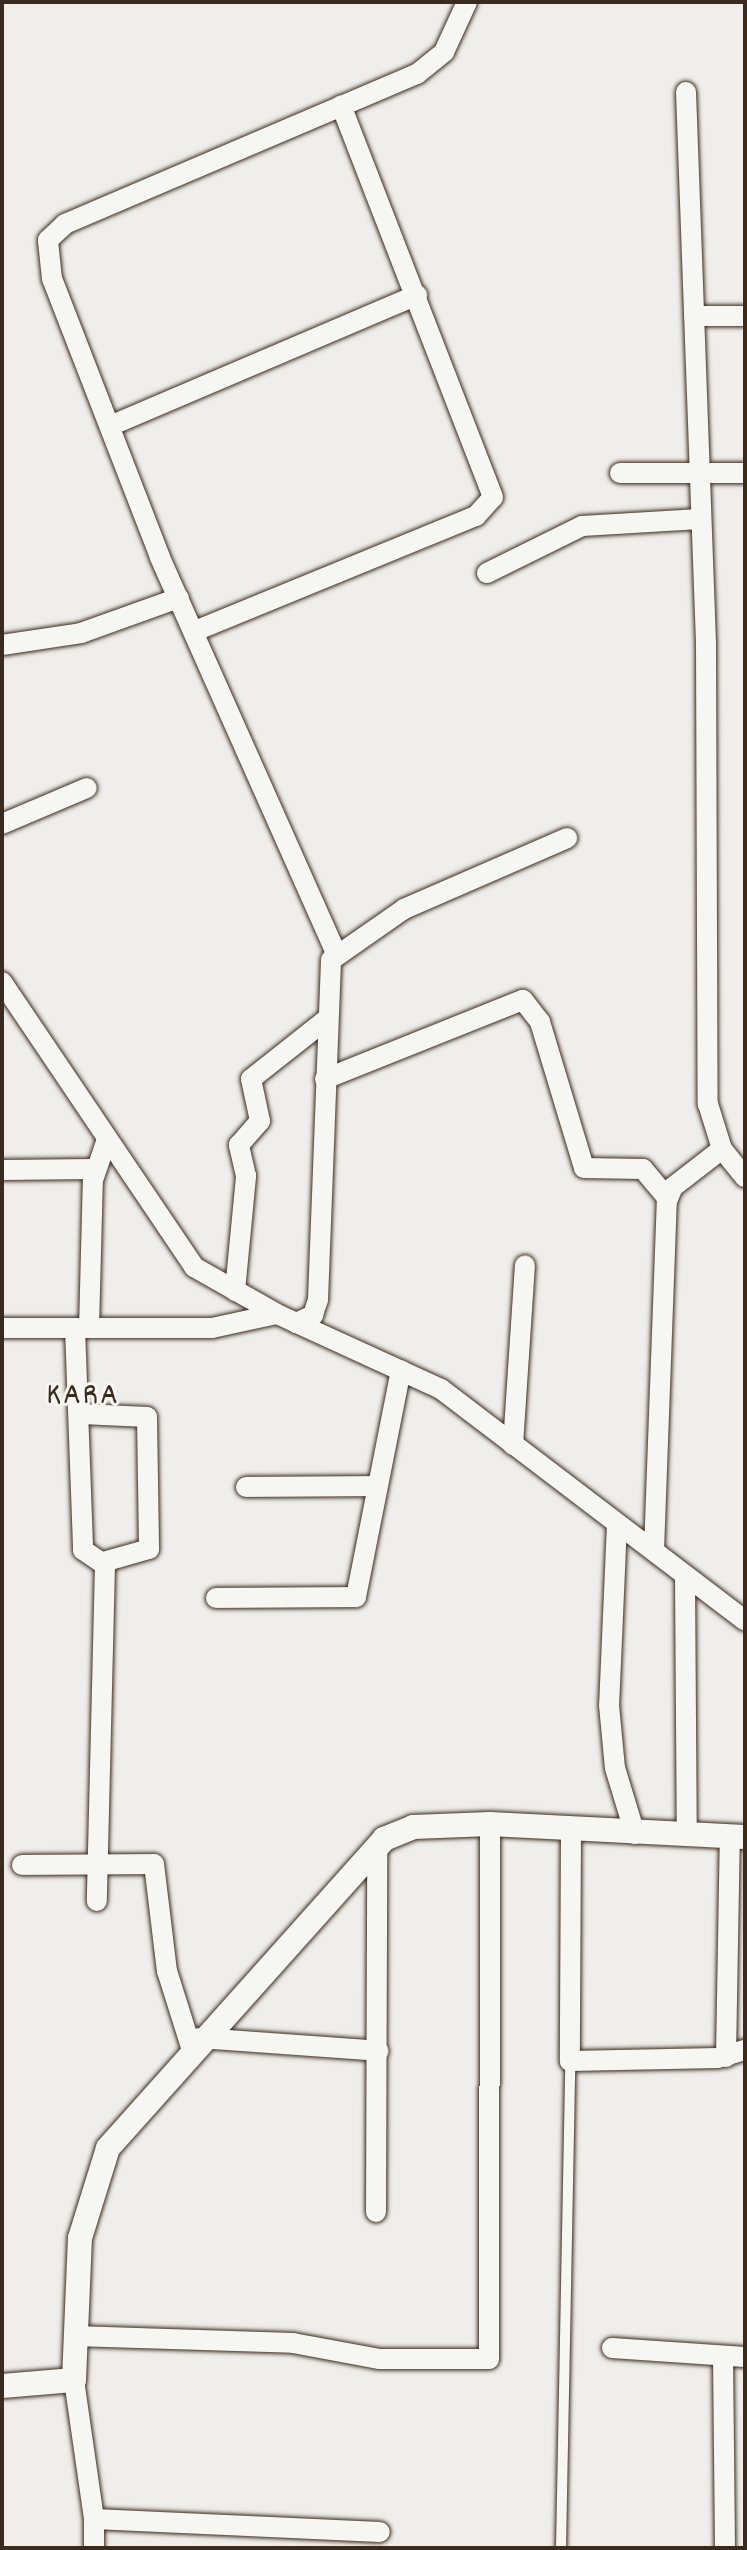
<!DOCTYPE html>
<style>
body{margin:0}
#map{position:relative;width:747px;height:2550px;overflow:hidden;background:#efeeea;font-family:Dekko,sans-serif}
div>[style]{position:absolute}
.roads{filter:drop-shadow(0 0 2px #3b2a1e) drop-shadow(0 0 2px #3b2a1e)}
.service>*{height:10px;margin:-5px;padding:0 5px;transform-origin:5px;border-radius:5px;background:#f6f6f2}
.minor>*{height:20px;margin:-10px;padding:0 10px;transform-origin:10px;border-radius:10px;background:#f6f6f2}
.tertiary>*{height:24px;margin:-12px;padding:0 12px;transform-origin:12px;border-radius:12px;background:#f6f6f2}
span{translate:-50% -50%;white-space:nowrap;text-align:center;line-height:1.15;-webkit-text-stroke:6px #f6f6f2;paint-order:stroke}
.quarter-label{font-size:32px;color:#3b2a1e;letter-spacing:2px}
.frame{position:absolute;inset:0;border:4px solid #3b2a1e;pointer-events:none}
</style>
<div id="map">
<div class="roads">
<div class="service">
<div style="left:561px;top:2548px;width:487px;rotate:-88.9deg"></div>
</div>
<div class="minor">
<div style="left:686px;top:92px;width:552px;rotate:87.92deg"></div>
<div style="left:706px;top:644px;width:460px;rotate:89.8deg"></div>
<div style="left:708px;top:1104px;width:47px;rotate:72.7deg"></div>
<div style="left:722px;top:1149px;width:36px;rotate:51deg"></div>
<div style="left:694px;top:316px;width:51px"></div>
<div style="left:110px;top:426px;width:334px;rotate:-23.1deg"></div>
<div style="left:620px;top:473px;width:125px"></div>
<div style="left:487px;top:573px;width:106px;rotate:-26.3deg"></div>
<div style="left:582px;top:526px;width:118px;rotate:-3.4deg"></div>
<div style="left:195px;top:631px;width:304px;rotate:-22.3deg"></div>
<div style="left:476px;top:516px;width:25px;rotate:-48deg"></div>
<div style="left:493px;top:497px;width:420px;rotate:-111.2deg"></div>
<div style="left:2px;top:645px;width:80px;rotate:-8.6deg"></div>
<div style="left:81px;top:633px;width:104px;rotate:-19.7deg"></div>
<div style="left:2px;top:824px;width:92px;rotate:-23deg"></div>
<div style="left:336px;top:953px;width:433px;rotate:-114deg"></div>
<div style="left:160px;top:557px;width:298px;rotate:-111.2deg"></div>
<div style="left:52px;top:279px;width:39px;rotate:-96deg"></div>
<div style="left:48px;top:240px;width:23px;rotate:-43deg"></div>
<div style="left:65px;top:224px;width:383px;rotate:-23.1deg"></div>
<div style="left:417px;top:74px;width:35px;rotate:-39deg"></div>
<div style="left:444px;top:52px;width:55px;rotate:-65.3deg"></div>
<div style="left:2px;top:982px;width:344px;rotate:56deg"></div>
<div style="left:194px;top:1267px;width:95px;rotate:29.5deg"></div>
<div style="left:277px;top:1314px;width:180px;rotate:24.6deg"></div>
<div style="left:441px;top:1389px;width:382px;rotate:37.3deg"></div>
<div style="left:325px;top:1079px;width:213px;rotate:-21.8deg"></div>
<div style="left:523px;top:1000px;width:28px;rotate:52deg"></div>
<div style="left:540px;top:1022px;width:152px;rotate:73.2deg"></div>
<div style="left:584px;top:1168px;width:59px;rotate:1deg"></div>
<div style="left:643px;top:1169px;width:38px;rotate:50deg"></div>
<div style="left:2px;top:1170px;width:92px;rotate:-0.6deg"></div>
<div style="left:235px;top:1291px;width:116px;rotate:-84.5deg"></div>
<div style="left:246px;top:1176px;width:32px;rotate:-103deg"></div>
<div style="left:239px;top:1145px;width:32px;rotate:-49deg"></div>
<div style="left:260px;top:1121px;width:43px;rotate:-102.1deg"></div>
<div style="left:251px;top:1079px;width:97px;rotate:-38.3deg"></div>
<div style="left:296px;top:1323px;width:19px;rotate:-25deg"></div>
<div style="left:313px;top:1315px;width:16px;rotate:-72deg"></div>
<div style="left:318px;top:1300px;width:340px;rotate:-87.8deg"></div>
<div style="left:331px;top:960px;width:89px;rotate:-34.9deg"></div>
<div style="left:404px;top:909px;width:178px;rotate:-23.5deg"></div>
<div style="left:2px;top:1328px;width:210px"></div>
<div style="left:212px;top:1328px;width:66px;rotate:-12.2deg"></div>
<div style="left:75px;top:1328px;width:222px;rotate:87.9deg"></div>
<div style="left:83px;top:1550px;width:27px;rotate:34deg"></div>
<div style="left:105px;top:1565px;width:336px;rotate:91.4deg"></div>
<div style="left:89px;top:1328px;width:148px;rotate:-88.5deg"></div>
<div style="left:93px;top:1180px;width:39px;rotate:-71deg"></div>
<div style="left:82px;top:1414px;width:65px;rotate:2.6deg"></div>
<div style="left:147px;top:1417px;width:132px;rotate:89.1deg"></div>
<div style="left:149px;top:1549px;width:48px;rotate:164.2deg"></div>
<div style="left:513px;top:1445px;width:180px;rotate:-86.2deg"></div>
<div style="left:246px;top:1487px;width:131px;rotate:-0.4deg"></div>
<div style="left:617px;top:1524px;width:181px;rotate:92.5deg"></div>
<div style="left:609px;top:1705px;width:63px;rotate:84.6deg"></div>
<div style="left:615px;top:1768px;width:69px;rotate:73.1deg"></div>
<div style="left:654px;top:1551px;width:350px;rotate:-87.9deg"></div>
<div style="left:667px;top:1201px;width:15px;rotate:-67deg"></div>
<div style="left:673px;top:1187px;width:62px;rotate:-37.8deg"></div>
<div style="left:685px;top:1577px;width:259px;rotate:89.6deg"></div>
<div style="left:216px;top:1598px;width:140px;rotate:-0.4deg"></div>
<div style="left:356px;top:1597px;width:231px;rotate:-78.8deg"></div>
<div style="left:571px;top:1832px;width:229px;rotate:90.3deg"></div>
<div style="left:570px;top:2061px;width:148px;rotate:-1.2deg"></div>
<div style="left:718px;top:2058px;width:28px;rotate:-17deg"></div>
<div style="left:22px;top:1865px;width:132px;rotate:-0.4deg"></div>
<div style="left:154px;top:1864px;width:108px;rotate:83.1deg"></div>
<div style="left:167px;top:1971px;width:80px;rotate:72.5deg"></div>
<div style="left:199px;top:2038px;width:180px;rotate:4.1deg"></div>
<div style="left:726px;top:2057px;width:220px;rotate:-89deg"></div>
<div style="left:376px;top:2212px;width:365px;rotate:-89.8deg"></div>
<div style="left:74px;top:2336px;width:219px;rotate:1.8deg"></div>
<div style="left:293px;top:2343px;width:87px;rotate:10.5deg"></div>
<div style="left:379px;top:2359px;width:110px"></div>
<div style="left:489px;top:2359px;width:535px;rotate:-89.89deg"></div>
<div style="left:612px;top:2348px;width:133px;rotate:3.9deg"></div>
<div style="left:723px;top:2356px;width:192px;rotate:89.4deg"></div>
<div style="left:74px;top:2380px;width:140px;rotate:81.8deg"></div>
<div style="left:94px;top:2519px;width:286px;rotate:2.6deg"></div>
<div style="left:94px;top:2519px;width:29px;rotate:90deg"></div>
</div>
<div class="tertiary">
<div style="left:2px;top:2386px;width:72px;rotate:-4.8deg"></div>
<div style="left:74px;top:2380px;width:142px;rotate:-87.6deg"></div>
<div style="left:80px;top:2238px;width:94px;rotate:-72.7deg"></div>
<div style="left:108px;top:2148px;width:414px;rotate:-48.2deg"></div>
<div style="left:384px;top:1839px;width:31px;rotate:-22deg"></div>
<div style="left:413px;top:1827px;width:77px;rotate:-2.2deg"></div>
<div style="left:490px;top:1824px;width:255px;rotate:2.9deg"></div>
</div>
</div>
<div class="quarter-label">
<span style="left:83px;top:1397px">KARA</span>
</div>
<div class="frame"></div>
</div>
